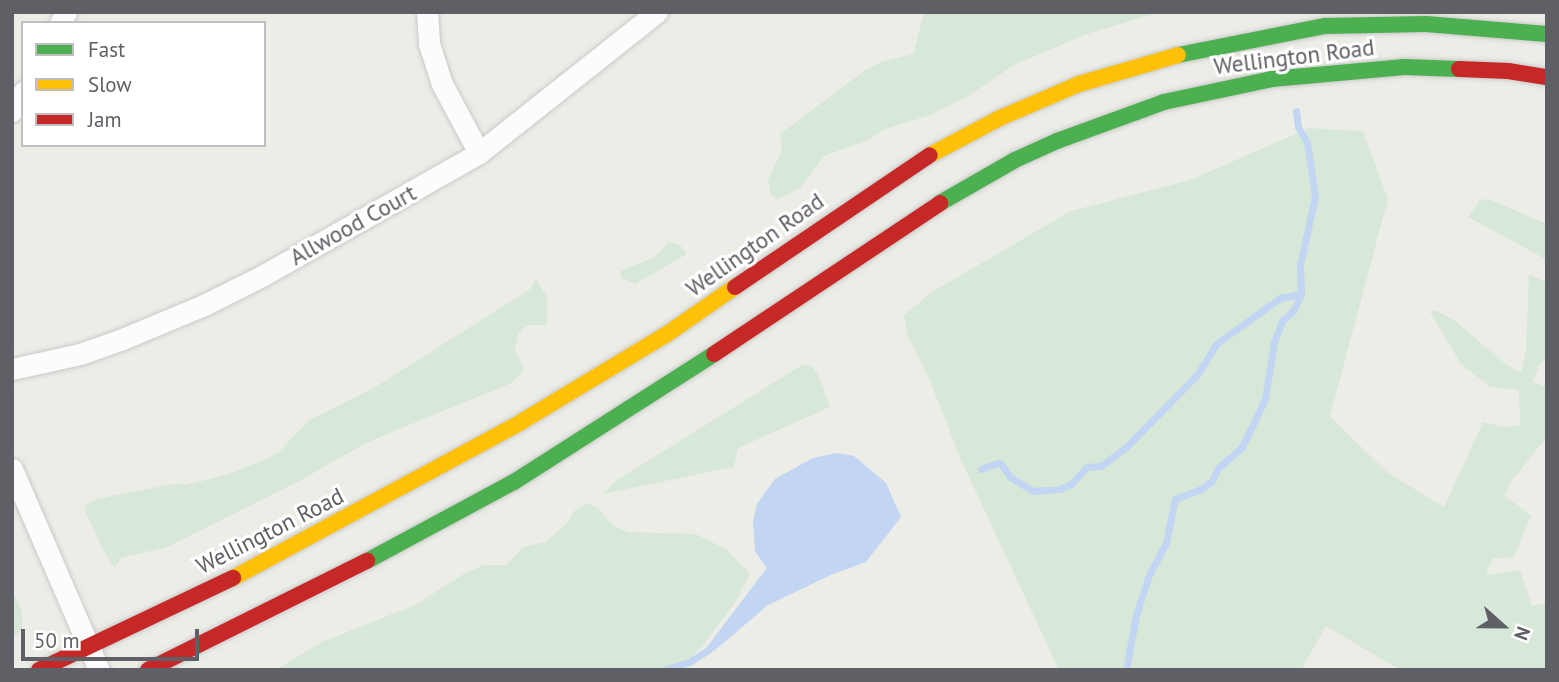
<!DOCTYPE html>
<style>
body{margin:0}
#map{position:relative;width:1559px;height:682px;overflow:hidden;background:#edede8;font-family:"PT Sans",sans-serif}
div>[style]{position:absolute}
.green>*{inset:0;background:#d8e8d8}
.water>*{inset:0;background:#c2d5f2}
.stream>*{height:7px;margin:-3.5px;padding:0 3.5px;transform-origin:3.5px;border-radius:3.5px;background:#c2d5f2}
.roads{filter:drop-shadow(0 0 2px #c9c9c8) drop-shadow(0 0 2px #c9c9c8)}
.street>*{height:21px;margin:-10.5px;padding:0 10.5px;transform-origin:10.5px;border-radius:10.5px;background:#fcfcfc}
.fast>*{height:16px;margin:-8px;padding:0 8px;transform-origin:8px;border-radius:8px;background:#4caf50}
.slow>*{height:16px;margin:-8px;padding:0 8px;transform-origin:8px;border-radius:8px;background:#ffc107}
.jam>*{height:16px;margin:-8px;padding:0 8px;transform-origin:8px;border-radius:8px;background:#c62828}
span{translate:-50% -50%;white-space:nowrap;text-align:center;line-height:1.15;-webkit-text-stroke:6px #fff;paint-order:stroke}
.street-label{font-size:23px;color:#5e6065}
.frame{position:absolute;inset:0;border:14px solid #5e6065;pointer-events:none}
.legend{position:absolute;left:21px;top:21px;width:245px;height:126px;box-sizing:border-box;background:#fff;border:2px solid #bfbfc1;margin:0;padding:9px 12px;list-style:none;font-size:21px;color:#5e6065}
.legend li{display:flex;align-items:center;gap:14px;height:35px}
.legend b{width:35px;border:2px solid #bfbfc1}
.north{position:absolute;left:1468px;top:591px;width:70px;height:70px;-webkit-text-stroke:5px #fff;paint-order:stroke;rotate:111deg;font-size:19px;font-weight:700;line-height:28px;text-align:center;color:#5e6065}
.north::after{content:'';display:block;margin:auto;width:24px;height:32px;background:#5e6065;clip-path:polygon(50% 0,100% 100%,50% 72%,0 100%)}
.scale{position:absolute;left:21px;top:629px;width:178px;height:32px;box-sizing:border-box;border:4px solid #5e6065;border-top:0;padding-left:9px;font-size:21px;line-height:24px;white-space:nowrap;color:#5e6065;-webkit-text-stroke:5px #fff;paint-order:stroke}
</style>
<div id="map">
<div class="green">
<div style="clip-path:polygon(924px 12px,1160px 12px,1087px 34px,1014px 65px,967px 97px,931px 115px,885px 129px,868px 140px,824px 156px,801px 188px,778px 199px,771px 195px,768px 181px,782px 150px,780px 134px,864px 71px,881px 62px,913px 54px)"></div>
<div style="clip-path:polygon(1309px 128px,1363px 131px,1388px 199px,1330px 416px,1388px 473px,1444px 507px,1483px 422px,1504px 427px,1520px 425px,1519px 390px,1490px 387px,1461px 364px,1430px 312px,1435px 310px,1454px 320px,1507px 365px,1521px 372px,1526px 349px,1529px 274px,1547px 283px,1547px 357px,1539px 365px,1533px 382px,1547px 387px,1547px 437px,1510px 483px,1505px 495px,1531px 516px,1514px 557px,1492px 559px,1486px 575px,1520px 570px,1532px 606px,1547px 603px,1547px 670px,1400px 670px,1326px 626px,1301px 670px,1059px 670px,961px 460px,930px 381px,907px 335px,904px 315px,932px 292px,1071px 211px,1190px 180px)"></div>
<div style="clip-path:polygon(1488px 199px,1547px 224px,1547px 260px,1468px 217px,1480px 200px)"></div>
<div style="clip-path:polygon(669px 242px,680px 245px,687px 254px,635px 284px,621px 278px,621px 271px,654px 257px)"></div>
<div style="clip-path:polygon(536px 279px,547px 297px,547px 325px,527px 325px,519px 333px,515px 349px,524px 370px,511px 383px,366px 443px,296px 483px,168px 547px,121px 558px,115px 568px,106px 555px,86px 514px,85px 506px,96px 499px,179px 483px,185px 485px,229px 474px,262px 461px,279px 452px,308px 421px,372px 389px,530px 289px)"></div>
<div style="clip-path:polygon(802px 365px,811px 365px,818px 375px,830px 407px,738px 448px,734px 467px,602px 494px,617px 480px)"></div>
<div style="clip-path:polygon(587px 503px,599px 508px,611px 524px,628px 532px,696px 534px,726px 549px,750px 574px,736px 601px,702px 647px,677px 670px,275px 670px,322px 642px,415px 605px,462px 575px,483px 565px,506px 565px,523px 547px,545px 542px,565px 525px,575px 510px)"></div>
<div style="clip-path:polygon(12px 589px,22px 612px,22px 630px,12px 638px)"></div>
</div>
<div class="water">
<div style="clip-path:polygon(837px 453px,854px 456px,886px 483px,901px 517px,866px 562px,833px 574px,768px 605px,714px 651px,708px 650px,768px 570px,755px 551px,753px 521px,757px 504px,775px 479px,813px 458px)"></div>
</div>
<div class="stream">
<div style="left:981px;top:469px;width:17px;rotate:-21deg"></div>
<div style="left:997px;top:463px;width:4px;rotate:14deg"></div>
<div style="left:1001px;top:464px;width:16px;rotate:55deg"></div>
<div style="left:1010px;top:477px;width:27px;rotate:31deg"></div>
<div style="left:1033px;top:491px;width:27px;rotate:-4deg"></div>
<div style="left:1060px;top:489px;width:12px;rotate:-24deg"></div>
<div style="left:1071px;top:484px;width:23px;rotate:-47deg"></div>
<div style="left:1087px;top:467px;width:14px;rotate:-4deg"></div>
<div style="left:1101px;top:466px;width:31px;rotate:-37deg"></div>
<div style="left:1126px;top:447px;width:101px;rotate:-45.4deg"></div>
<div style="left:1197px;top:375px;width:36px;rotate:-58deg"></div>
<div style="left:1216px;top:344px;width:79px;rotate:-35.7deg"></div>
<div style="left:1280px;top:298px;width:21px;rotate:-11deg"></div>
<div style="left:664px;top:670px;width:26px;rotate:-18deg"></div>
<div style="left:689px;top:662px;width:22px;rotate:-32deg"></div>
<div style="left:708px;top:650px;width:101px;rotate:-52.7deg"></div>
<div style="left:1126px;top:670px;width:56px;rotate:-79.7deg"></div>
<div style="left:1136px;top:615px;width:42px;rotate:-72deg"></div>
<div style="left:1149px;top:575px;width:36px;rotate:-62deg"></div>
<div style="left:1166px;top:543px;width:45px;rotate:-78.4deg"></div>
<div style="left:1175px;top:499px;width:28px;rotate:-21deg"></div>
<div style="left:1201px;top:489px;width:14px;rotate:-36deg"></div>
<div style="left:1212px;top:481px;width:14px;rotate:-65deg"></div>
<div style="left:1218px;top:468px;width:32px;rotate:-41deg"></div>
<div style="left:1242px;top:447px;width:53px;rotate:-64.4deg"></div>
<div style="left:1265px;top:399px;width:58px;rotate:-81deg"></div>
<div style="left:1274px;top:342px;width:22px;rotate:-69deg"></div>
<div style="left:1282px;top:321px;width:15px;rotate:-42deg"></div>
<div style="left:1293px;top:311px;width:19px;rotate:-65deg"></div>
<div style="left:1301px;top:294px;width:29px;rotate:-92deg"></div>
<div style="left:1300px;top:265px;width:71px;rotate:-77.7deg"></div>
<div style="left:1315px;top:196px;width:55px;rotate:-98.4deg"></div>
<div style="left:1307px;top:142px;width:17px;rotate:-121deg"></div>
<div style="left:1298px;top:127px;width:16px;rotate:-97deg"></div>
</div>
<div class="roads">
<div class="street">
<div style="left:427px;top:12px;width:32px;rotate:86deg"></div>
<div style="left:429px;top:44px;width:42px;rotate:72deg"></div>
<div style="left:442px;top:84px;width:78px;rotate:61.8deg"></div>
<div style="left:60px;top:23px;width:13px;rotate:-61deg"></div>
<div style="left:12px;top:111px;width:22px;rotate:-60deg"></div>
<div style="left:12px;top:369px;width:70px;rotate:-12.4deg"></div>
<div style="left:80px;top:354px;width:42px;rotate:-19.3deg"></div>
<div style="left:120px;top:340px;width:91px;rotate:-22.6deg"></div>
<div style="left:204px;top:305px;width:65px;rotate:-26.6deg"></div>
<div style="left:262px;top:276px;width:249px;rotate:-29.5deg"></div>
<div style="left:479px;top:153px;width:227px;rotate:-38.4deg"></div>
<div style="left:12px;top:469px;width:219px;rotate:66.6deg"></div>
</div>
<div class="fast">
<div style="left:1178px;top:55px;width:150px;rotate:-11.2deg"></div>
<div style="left:1325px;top:26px;width:101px;rotate:-1.1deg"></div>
<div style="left:1426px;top:24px;width:121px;rotate:4.7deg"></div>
<div style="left:940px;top:203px;width:86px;rotate:-29.8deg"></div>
<div style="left:1015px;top:160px;width:46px;rotate:-24.3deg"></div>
<div style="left:1057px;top:141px;width:114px;rotate:-20deg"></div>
<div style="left:1164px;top:102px;width:110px;rotate:-12deg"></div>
<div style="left:1272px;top:79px;width:133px;rotate:-5.2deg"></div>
<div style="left:1404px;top:67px;width:55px;rotate:2.1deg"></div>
<div style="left:367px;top:561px;width:167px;rotate:-28.3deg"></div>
<div style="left:514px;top:482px;width:237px;rotate:-32.6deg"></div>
</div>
<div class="slow">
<div style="left:930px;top:155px;width:79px;rotate:-27.9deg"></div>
<div style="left:1000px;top:118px;width:86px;rotate:-23.3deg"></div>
<div style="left:1079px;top:84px;width:103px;rotate:-16.3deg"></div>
<div style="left:233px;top:578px;width:328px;rotate:-28.4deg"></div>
<div style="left:521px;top:422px;width:170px;rotate:-31.1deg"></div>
<div style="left:667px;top:334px;width:83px;rotate:-34.7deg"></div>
</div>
<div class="jam">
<div style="left:1459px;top:69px;width:49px;rotate:2.3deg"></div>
<div style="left:1508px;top:71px;width:39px;rotate:9deg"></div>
<div style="left:735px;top:287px;width:235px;rotate:-34.1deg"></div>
<div style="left:714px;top:354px;width:272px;rotate:-33.7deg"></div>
<div style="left:39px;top:670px;width:215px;rotate:-25.4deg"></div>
<div style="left:148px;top:670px;width:245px;rotate:-26.5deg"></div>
</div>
</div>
<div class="street-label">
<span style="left:1294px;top:57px;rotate:-7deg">Wellington Road</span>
<span style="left:353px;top:225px;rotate:-29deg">Allwood Court</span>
<span style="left:755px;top:245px;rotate:-35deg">Wellington Road</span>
<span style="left:270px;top:531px;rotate:-27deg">Wellington Road</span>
</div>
<div class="frame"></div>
<ul class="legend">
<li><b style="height:9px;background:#4caf50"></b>Fast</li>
<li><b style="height:9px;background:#ffc107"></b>Slow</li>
<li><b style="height:9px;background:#c62828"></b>Jam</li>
</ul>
<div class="north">N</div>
<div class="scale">50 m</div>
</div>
